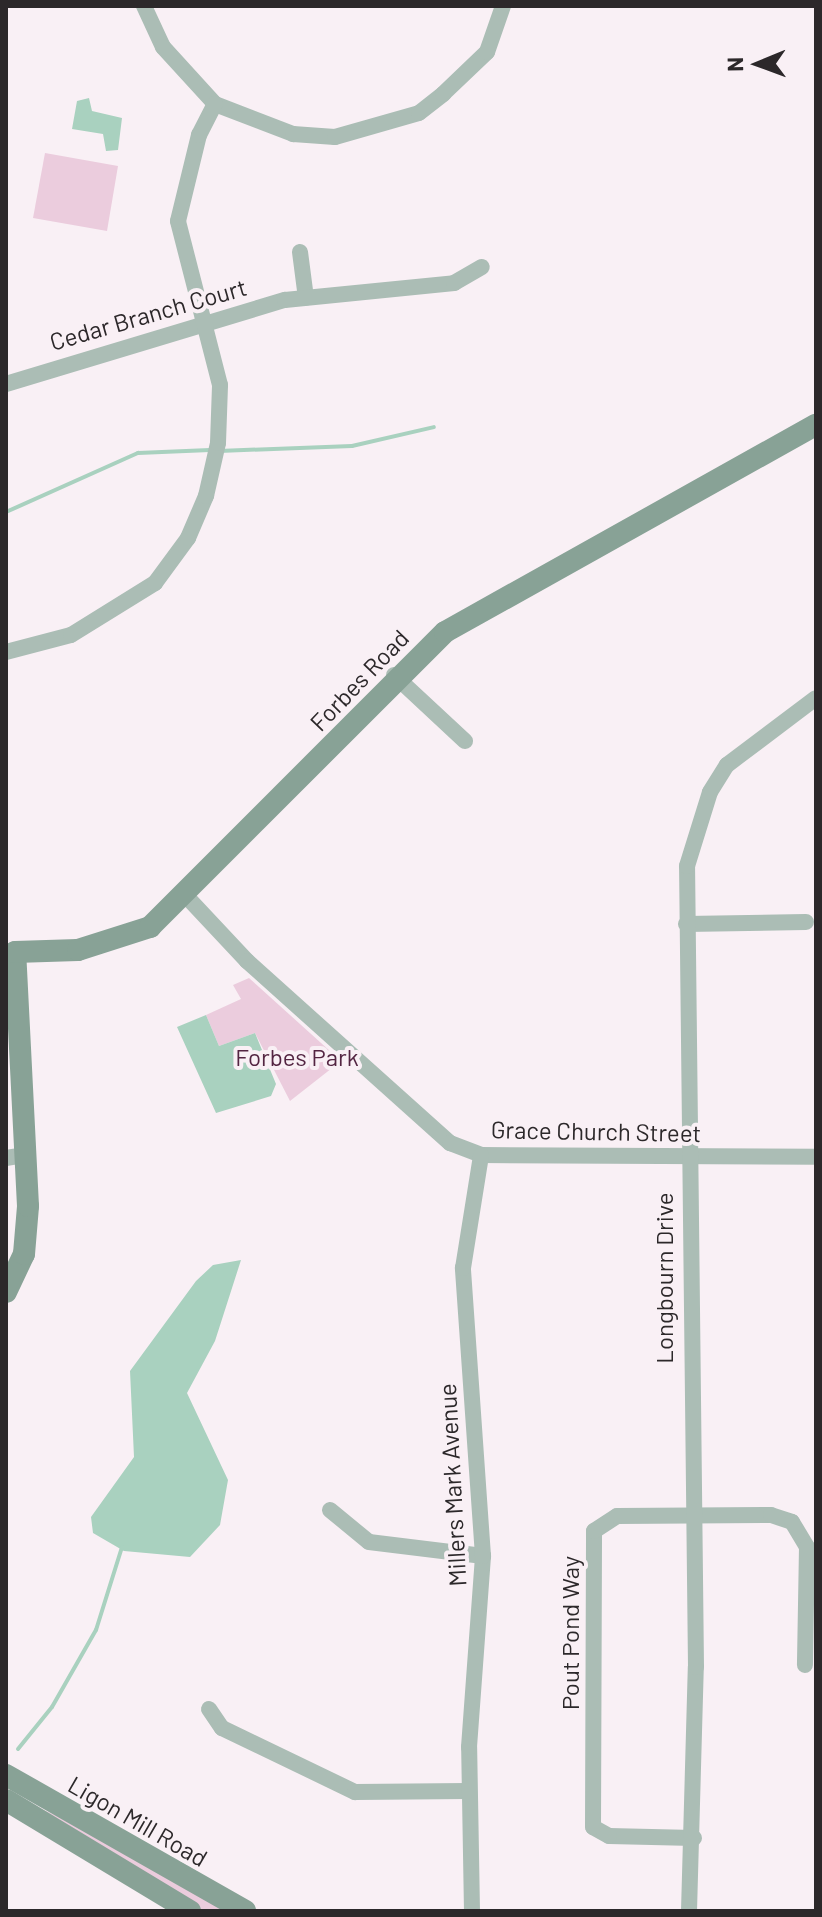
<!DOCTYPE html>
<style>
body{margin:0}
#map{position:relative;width:822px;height:1917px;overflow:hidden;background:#f9f0f5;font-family:Barlow,sans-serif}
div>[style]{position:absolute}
.green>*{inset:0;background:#ebccdd}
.water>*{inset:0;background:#a9d1bf}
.stream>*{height:4px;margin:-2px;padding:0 2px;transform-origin:2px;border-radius:2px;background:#a9d1bf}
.street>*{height:16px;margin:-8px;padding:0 8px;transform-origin:8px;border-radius:8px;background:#abbdb5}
.secondary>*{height:22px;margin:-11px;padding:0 11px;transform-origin:11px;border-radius:11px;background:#88a296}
span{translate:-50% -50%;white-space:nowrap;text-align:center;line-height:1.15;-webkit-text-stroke:8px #f9f0f5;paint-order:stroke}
.street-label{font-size:24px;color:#2c282a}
.park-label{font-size:24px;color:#532542}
.frame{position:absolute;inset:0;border:8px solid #2c282a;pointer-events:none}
.north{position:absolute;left:718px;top:24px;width:80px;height:80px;-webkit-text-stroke:6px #f9f0f5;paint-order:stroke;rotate:269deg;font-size:22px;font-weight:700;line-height:32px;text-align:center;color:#2c282a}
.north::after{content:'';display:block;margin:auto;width:28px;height:36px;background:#2c282a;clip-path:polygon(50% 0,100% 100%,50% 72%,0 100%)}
</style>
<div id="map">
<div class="green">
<div style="clip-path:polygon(45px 153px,118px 166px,107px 231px,33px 218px)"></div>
<div style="clip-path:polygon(249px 978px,341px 1061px,290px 1101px,255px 1033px,219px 1046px,206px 1015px,241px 999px,233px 985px)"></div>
<div style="clip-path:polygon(37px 1807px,79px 1826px,226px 1911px,200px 1909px)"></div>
</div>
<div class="water">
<div style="clip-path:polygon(89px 98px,92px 111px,122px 118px,118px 150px,106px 151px,103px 134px,72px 129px,77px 101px)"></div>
<div style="clip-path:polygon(206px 1015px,219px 1046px,255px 1033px,276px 1084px,271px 1096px,216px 1113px,177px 1027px)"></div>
<div style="clip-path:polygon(241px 1260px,215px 1341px,187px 1393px,228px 1480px,220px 1525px,190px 1557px,124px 1551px,93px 1533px,91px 1517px,134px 1457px,130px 1371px,196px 1281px,213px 1265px)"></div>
</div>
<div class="stream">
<div style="left:219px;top:451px;width:133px;rotate:-2.2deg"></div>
<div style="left:352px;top:446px;width:84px;rotate:-13deg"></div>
<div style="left:6px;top:512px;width:145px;rotate:-24.1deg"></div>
<div style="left:138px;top:453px;width:72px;rotate:-2.4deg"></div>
<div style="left:18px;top:1749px;width:54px;rotate:-51deg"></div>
<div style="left:52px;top:1707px;width:89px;rotate:-60.3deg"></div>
<div style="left:96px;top:1630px;width:87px;rotate:-72.6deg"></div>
</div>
<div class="street">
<div style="left:144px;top:6px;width:45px;rotate:65.1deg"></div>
<div style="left:163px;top:47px;width:77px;rotate:47.6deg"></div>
<div style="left:215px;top:104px;width:84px;rotate:21deg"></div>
<div style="left:293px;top:134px;width:42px;rotate:4.1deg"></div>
<div style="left:335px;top:137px;width:87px;rotate:-15.9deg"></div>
<div style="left:419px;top:113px;width:31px;rotate:-38deg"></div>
<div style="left:443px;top:94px;width:61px;rotate:-43.7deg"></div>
<div style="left:487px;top:52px;width:49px;rotate:-70.8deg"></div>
<div style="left:300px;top:252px;width:46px;rotate:82.6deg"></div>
<div style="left:6px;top:384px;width:291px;rotate:-16.8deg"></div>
<div style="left:285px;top:300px;width:170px;rotate:-5.7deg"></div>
<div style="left:454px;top:283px;width:32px;rotate:-30deg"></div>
<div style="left:6px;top:652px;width:67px;rotate:-14.7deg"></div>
<div style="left:71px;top:635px;width:99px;rotate:-31.8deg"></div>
<div style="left:155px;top:583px;width:56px;rotate:-53.7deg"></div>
<div style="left:188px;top:538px;width:46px;rotate:-66.8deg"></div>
<div style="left:206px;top:496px;width:54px;rotate:-77.2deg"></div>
<div style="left:218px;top:443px;width:58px;rotate:-88deg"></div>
<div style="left:220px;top:385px;width:169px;rotate:-104.4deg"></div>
<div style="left:178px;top:221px;width:89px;rotate:-76.3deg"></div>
<div style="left:199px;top:135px;width:35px;rotate:-63deg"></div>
<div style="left:394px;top:675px;width:97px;rotate:42.9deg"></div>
<div style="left:187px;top:897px;width:88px;rotate:46.8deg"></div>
<div style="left:247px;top:961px;width:273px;rotate:41.9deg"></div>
<div style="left:450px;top:1143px;width:33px;rotate:21deg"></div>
<div style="left:481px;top:1155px;width:335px;rotate:0.3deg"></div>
<div style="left:686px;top:924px;width:120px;rotate:-1deg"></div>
<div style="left:6px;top:1158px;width:18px;rotate:-9deg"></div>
<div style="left:330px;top:1510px;width:50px;rotate:39.4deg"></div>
<div style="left:369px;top:1542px;width:115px;rotate:7deg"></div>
<div style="left:209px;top:1709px;width:23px;rotate:56deg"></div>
<div style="left:222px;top:1728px;width:148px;rotate:25.7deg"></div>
<div style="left:355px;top:1792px;width:112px;rotate:-0.5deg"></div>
<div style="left:694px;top:1838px;width:85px;rotate:-178.7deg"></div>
<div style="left:609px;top:1836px;width:18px;rotate:-151deg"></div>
<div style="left:593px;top:1827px;width:296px;rotate:-89.8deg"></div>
<div style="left:594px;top:1531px;width:27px;rotate:-33deg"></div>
<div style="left:617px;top:1516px;width:154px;rotate:-0.4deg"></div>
<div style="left:771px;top:1515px;width:22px;rotate:18deg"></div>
<div style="left:792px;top:1522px;width:29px;rotate:59deg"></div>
<div style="left:807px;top:1547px;width:118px;rotate:91deg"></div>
<div style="left:472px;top:1911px;width:164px;rotate:-91deg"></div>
<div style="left:469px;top:1747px;width:192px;rotate:-85.8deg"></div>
<div style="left:483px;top:1556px;width:289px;rotate:-94deg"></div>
<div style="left:463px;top:1268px;width:114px;rotate:-80.9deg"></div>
<div style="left:689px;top:1911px;width:244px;rotate:-88.4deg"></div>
<div style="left:696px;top:1667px;width:801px;rotate:-90.64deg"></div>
<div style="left:687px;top:866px;width:77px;rotate:-72.7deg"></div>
<div style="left:710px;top:792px;width:32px;rotate:-58deg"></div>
<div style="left:727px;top:765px;width:111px;rotate:-37deg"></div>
</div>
<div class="secondary">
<div style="left:6px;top:1292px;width:42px;rotate:-64.7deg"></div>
<div style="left:24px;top:1254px;width:48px;rotate:-85.2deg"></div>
<div style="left:28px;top:1206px;width:254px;rotate:-92.9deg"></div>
<div style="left:15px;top:952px;width:63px;rotate:-1.8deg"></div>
<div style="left:78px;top:950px;width:76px;rotate:-17.7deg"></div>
<div style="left:150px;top:927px;width:417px;rotate:-45deg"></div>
<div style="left:445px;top:632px;width:425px;rotate:-29.2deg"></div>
<div style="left:6px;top:1775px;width:275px;rotate:29.6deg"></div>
<div style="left:6px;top:1800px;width:215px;rotate:31.1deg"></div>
</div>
<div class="street-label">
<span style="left:148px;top:314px;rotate:-16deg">Cedar Branch Court</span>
<span style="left:359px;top:680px;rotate:-46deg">Forbes Road</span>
<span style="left:596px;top:1131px;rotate:1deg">Grace Church Street</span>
<span style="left:664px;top:1278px;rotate:-90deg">Longbourn Drive</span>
<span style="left:452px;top:1485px;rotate:-93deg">Millers Mark Avenue</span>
<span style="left:570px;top:1633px;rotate:-90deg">Pout Pond Way</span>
<span style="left:138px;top:1821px;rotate:30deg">Ligon Mill Road</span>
</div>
<div class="park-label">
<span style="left:297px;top:1057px">Forbes Park</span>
</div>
<div class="frame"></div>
<div class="north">N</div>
</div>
